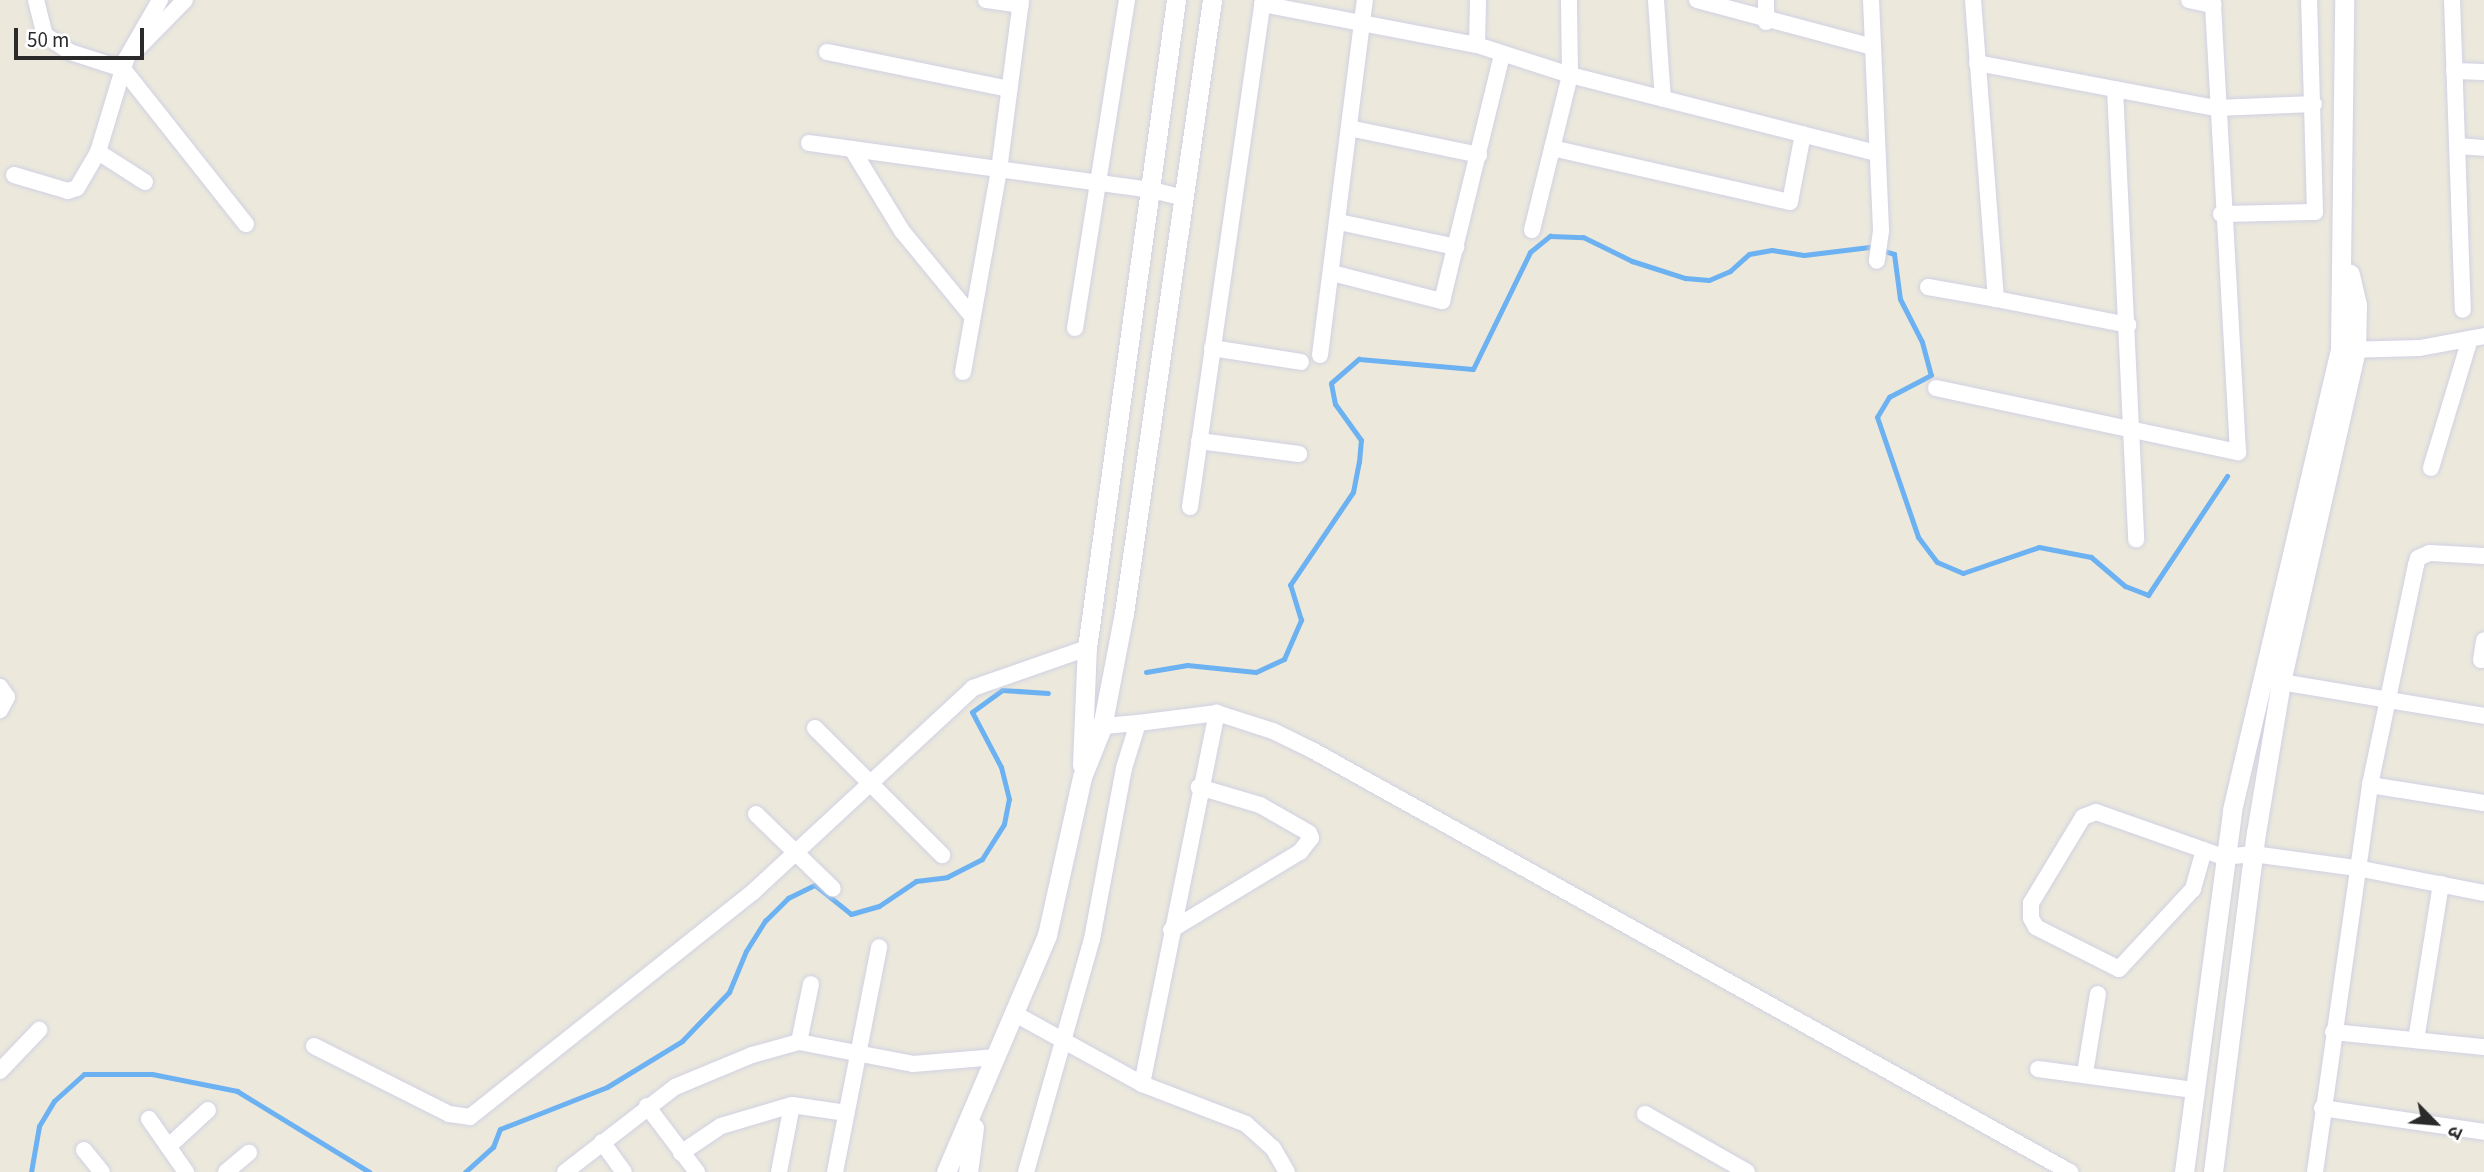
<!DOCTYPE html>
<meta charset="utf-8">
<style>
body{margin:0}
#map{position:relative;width:2484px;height:1172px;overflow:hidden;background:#ece9dc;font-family:"Source Sans 3","Noto Sans Devanagari",sans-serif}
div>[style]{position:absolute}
.stream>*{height:5px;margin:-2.5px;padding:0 2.5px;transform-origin:2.5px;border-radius:2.5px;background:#6cb1f1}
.roads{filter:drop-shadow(0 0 2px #d1d1e3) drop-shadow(0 0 2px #d1d1e3)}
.minor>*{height:16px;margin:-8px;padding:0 8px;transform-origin:8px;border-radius:8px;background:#fff}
.tertiary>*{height:19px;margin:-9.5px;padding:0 9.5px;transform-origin:9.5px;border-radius:9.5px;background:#fff}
span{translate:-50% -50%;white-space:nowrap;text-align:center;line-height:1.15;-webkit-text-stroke:5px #fff;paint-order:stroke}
.north{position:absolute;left:2400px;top:1088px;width:70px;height:70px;-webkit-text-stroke:5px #fff;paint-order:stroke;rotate:115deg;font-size:19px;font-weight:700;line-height:28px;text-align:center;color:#2a2a2a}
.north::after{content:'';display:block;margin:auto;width:24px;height:32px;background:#2a2a2a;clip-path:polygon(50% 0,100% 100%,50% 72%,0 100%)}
.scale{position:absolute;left:14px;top:28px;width:130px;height:32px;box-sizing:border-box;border:4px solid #2a2a2a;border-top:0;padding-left:9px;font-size:21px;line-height:24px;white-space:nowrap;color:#2a2a2a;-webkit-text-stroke:5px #fff;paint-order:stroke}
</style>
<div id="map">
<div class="stream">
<div style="left:1146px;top:672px;width:42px;rotate:-9.7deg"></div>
<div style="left:1187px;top:665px;width:69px;rotate:5.8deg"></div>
<div style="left:1256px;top:672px;width:31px;rotate:-25deg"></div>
<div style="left:1284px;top:659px;width:43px;rotate:-66.4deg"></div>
<div style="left:1301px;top:620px;width:37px;rotate:-107deg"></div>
<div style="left:1290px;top:585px;width:112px;rotate:-55.9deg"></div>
<div style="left:1353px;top:492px;width:31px;rotate:-79deg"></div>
<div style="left:1359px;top:462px;width:22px;rotate:-85deg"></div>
<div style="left:1361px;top:440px;width:44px;rotate:-125.8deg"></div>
<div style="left:1335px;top:404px;width:21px;rotate:-101deg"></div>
<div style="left:1331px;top:383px;width:37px;rotate:-41deg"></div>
<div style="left:1359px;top:359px;width:114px;rotate:5deg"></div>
<div style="left:1473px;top:369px;width:130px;rotate:-64deg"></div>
<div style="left:1530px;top:252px;width:26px;rotate:-39deg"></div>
<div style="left:1550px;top:236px;width:33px;rotate:2deg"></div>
<div style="left:1583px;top:237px;width:55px;rotate:26.1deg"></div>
<div style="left:1632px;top:261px;width:56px;rotate:17.8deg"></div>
<div style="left:1685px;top:278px;width:24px;rotate:5deg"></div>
<div style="left:1709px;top:280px;width:23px;rotate:-23deg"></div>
<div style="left:1730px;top:271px;width:25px;rotate:-42deg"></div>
<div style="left:1749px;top:254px;width:23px;rotate:-10deg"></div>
<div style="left:1772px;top:250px;width:32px;rotate:9deg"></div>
<div style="left:1804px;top:255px;width:66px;rotate:-6.9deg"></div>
<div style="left:1870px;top:247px;width:25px;rotate:16deg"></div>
<div style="left:1894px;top:254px;width:45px;rotate:82.4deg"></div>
<div style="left:1900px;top:299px;width:48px;rotate:62.9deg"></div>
<div style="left:1922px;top:342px;width:34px;rotate:75deg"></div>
<div style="left:1931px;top:375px;width:47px;rotate:152.4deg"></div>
<div style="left:1889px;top:397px;width:23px;rotate:121deg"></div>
<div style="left:1877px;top:417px;width:127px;rotate:71.1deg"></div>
<div style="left:1918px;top:537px;width:31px;rotate:53deg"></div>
<div style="left:1937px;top:562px;width:28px;rotate:23deg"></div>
<div style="left:1963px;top:573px;width:80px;rotate:-18.9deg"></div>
<div style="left:2039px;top:547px;width:53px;rotate:10.9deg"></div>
<div style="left:2091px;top:557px;width:45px;rotate:40.5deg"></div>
<div style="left:2125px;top:586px;width:25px;rotate:21deg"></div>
<div style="left:2148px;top:595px;width:143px;rotate:-56.4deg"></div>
<div style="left:31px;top:1172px;width:47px;rotate:-80.1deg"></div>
<div style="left:39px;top:1126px;width:29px;rotate:-59deg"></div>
<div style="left:54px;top:1101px;width:40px;rotate:-42deg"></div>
<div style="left:84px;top:1074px;width:68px"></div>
<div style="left:152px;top:1074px;width:87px;rotate:11.3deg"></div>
<div style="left:237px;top:1091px;width:155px;rotate:31.5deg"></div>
<div style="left:465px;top:1172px;width:38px;rotate:-42deg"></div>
<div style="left:493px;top:1147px;width:19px;rotate:-69deg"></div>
<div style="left:500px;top:1129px;width:115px;rotate:-21.4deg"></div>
<div style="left:607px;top:1087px;width:88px;rotate:-31.5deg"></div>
<div style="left:682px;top:1041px;width:68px;rotate:-46.2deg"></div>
<div style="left:729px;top:992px;width:44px;rotate:-67.5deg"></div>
<div style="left:746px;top:951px;width:36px;rotate:-58deg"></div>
<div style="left:765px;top:921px;width:33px;rotate:-45deg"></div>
<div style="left:788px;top:898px;width:30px;rotate:-26deg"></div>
<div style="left:815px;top:885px;width:46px;rotate:38.9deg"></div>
<div style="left:851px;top:914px;width:29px;rotate:-16deg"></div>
<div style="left:879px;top:906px;width:45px;rotate:-34deg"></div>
<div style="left:916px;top:881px;width:31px;rotate:-7deg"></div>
<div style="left:947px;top:877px;width:39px;rotate:-27deg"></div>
<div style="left:982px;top:859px;width:41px;rotate:-57.8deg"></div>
<div style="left:1004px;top:824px;width:25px;rotate:-79deg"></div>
<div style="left:1009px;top:799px;width:33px;rotate:-104deg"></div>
<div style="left:1001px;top:767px;width:62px;rotate:-117.8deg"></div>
<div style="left:972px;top:712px;width:37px;rotate:-36deg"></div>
<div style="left:1002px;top:690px;width:46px;rotate:3.7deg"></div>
</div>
<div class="roads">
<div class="minor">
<div style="left:36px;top:0;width:36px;rotate:76deg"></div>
<div style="left:45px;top:35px;width:30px;rotate:34deg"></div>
<div style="left:70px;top:52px;width:56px;rotate:17.8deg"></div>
<div style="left:123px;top:69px;width:198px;rotate:51.6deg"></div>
<div style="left:986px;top:0;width:35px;rotate:8deg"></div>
<div style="left:1656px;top:0;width:99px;rotate:86deg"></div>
<div style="left:1697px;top:0;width:181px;rotate:15deg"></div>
<div style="left:1871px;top:0;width:231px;rotate:87.5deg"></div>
<div style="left:1881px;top:231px;width:30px;rotate:98deg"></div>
<div style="left:1973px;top:0;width:300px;rotate:85.6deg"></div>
<div style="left:1996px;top:299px;width:135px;rotate:11.1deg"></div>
<div style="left:2189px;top:0;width:25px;rotate:12deg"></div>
<div style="left:2452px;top:0;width:310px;rotate:88deg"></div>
<div style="left:1262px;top:4px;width:219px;rotate:10.8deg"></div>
<div style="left:1477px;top:45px;width:98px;rotate:17.9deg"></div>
<div style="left:1570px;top:75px;width:317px;rotate:14.3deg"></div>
<div style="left:1766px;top:22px;width:22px;rotate:-90deg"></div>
<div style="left:1477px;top:45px;width:45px;rotate:-88.7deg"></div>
<div style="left:138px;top:48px;width:67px;rotate:-45.6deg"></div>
<div style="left:827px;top:52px;width:186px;rotate:11.5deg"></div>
<div style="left:1977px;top:63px;width:243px;rotate:10.7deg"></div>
<div style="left:2216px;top:108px;width:98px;rotate:-2.3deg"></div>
<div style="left:2454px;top:71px;width:30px;rotate:2deg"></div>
<div style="left:2115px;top:89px;width:451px;rotate:87.3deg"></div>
<div style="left:1349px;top:128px;width:133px;rotate:11.7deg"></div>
<div style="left:809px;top:143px;width:43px;rotate:7.9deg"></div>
<div style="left:2457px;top:146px;width:27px;rotate:4deg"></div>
<div style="left:1552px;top:148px;width:244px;rotate:12.8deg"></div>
<div style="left:1790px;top:202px;width:69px;rotate:-79.2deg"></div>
<div style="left:14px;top:175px;width:56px;rotate:16.5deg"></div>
<div style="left:68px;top:191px;width:9px;rotate:-18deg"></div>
<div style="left:77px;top:188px;width:42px;rotate:-59.7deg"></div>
<div style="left:145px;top:182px;width:56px;rotate:-147.4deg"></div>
<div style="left:98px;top:152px;width:97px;rotate:-73.2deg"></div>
<div style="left:126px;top:59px;width:68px;rotate:-60deg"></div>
<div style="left:2221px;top:214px;width:94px;rotate:-1.2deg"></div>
<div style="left:2315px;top:212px;width:212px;rotate:-91.6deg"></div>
<div style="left:1339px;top:222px;width:120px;rotate:12.1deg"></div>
<div style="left:1532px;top:230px;width:160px;rotate:-76.2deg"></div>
<div style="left:1570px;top:75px;width:75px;rotate:-90.8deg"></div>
<div style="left:1332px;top:273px;width:114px;rotate:14.3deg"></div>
<div style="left:1442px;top:301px;width:254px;rotate:-76.3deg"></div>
<div style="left:1928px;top:287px;width:69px;rotate:10deg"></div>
<div style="left:971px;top:315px;width:109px;rotate:-129.4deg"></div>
<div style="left:902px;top:231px;width:96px;rotate:-121.4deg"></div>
<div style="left:852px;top:149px;width:303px;rotate:7.8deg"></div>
<div style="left:1152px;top:190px;width:32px;rotate:14deg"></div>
<div style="left:1075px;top:328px;width:332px;rotate:-81deg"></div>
<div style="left:1212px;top:348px;width:90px;rotate:8.9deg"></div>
<div style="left:2344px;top:350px;width:76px;rotate:-1.5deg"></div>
<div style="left:2420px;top:348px;width:65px;rotate:-10.6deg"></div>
<div style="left:1320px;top:355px;width:358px;rotate:-82.8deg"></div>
<div style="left:963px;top:372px;width:205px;rotate:-79.9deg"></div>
<div style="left:999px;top:170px;width:171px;rotate:-82.6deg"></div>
<div style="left:1936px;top:388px;width:309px;rotate:12deg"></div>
<div style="left:2238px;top:452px;width:453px;rotate:-93.2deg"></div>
<div style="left:1199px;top:441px;width:101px;rotate:7.4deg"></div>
<div style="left:2431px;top:468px;width:132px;rotate:-73.2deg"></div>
<div style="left:1190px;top:507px;width:512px;rotate:-81.81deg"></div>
<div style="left:2481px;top:660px;width:20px;rotate:-81deg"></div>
<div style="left:2269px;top:680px;width:218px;rotate:9.5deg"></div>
<div style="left:0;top:687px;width:12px;rotate:55deg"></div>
<div style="left:7px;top:697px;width:15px;rotate:118deg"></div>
<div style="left:1092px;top:727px;width:46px;rotate:-5deg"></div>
<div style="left:815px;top:728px;width:180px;rotate:45deg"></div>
<div style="left:2370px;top:785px;width:115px;rotate:9deg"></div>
<div style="left:756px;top:814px;width:107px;rotate:44.2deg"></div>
<div style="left:2204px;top:850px;width:41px;rotate:105.8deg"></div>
<div style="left:2193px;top:889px;width:109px;rotate:132.8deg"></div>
<div style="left:2119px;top:969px;width:93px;rotate:-153.2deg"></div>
<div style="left:2036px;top:927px;width:10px;rotate:-119deg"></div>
<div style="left:2031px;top:918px;width:15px;rotate:-90deg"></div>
<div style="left:2031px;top:903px;width:100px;rotate:-58.8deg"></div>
<div style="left:2083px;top:817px;width:14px;rotate:-21deg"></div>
<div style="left:2096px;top:812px;width:136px;rotate:19.4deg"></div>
<div style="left:2224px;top:857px;width:29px;rotate:-6deg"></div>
<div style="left:2253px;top:854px;width:105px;rotate:7.7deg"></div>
<div style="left:2357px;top:868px;width:129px;rotate:11.1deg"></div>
<div style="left:1171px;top:930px;width:151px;rotate:-31.2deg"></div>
<div style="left:1300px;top:852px;width:18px;rotate:-52deg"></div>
<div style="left:1311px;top:838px;width:5px;rotate:-112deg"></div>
<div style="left:1309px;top:833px;width:56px;rotate:-150.3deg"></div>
<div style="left:1260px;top:805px;width:64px;rotate:-163.6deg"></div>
<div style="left:1017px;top:1015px;width:143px;rotate:28.9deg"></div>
<div style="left:1142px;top:1084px;width:111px;rotate:21deg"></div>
<div style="left:1246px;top:1124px;width:36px;rotate:42deg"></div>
<div style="left:1273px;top:1148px;width:28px;rotate:60deg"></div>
<div style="left:2333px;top:1032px;width:152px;rotate:5.7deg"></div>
<div style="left:2416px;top:1040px;width:158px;rotate:-80.9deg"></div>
<div style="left:799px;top:1042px;width:59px;rotate:-78.3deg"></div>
<div style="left:314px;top:1046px;width:151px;rotate:26.7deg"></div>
<div style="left:449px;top:1114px;width:21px;rotate:8deg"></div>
<div style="left:470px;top:1117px;width:362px;rotate:-38.5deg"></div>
<div style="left:753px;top:892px;width:300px;rotate:-42.8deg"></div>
<div style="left:973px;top:688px;width:121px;rotate:-19.3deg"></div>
<div style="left:2038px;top:1069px;width:157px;rotate:7.7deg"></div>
<div style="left:0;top:1071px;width:57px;rotate:-46.4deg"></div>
<div style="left:2085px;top:1073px;width:80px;rotate:-80.7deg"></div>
<div style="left:1142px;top:1084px;width:379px;rotate:-78.6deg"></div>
<div style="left:647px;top:1106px;width:83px;rotate:52.9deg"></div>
<div style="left:2322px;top:1108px;width:164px;rotate:8.4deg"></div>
<div style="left:1645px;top:1114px;width:117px;rotate:29.6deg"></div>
<div style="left:149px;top:1119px;width:65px;rotate:55.1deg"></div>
<div style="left:602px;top:1142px;width:37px;rotate:54deg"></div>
<div style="left:169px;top:1146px;width:53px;rotate:-42.7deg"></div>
<div style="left:84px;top:1150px;width:28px;rotate:51deg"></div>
<div style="left:681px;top:1153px;width:48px;rotate:-34deg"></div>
<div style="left:721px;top:1126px;width:74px;rotate:-16.5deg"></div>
<div style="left:792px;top:1105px;width:55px;rotate:8.4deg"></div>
<div style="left:226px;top:1172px;width:30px;rotate:-40deg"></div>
<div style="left:565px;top:1172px;width:139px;rotate:-37.7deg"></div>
<div style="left:675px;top:1087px;width:83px;rotate:-22.6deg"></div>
<div style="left:752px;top:1055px;width:49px;rotate:-15.5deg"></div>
<div style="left:799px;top:1042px;width:116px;rotate:10.9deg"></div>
<div style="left:913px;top:1064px;width:83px;rotate:-4.8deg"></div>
<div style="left:779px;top:1172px;width:68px;rotate:-79deg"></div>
<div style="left:835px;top:1172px;width:229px;rotate:-78.9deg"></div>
<div style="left:1026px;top:1172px;width:242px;rotate:-74.2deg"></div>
<div style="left:1092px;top:939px;width:174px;rotate:-79.4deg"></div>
<div style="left:1124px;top:768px;width:47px;rotate:-72.7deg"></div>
<div style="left:1138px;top:723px;width:80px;rotate:-7.2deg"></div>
<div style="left:1217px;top:713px;width:59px;rotate:17.8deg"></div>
<div style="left:1273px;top:731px;width:43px;rotate:26deg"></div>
<div style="left:1312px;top:750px;width:868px;rotate:29.11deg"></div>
<div style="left:2315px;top:1172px;width:391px;rotate:-81.9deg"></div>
<div style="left:2370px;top:785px;width:225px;rotate:-78.2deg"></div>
<div style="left:2416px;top:565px;width:7px;rotate:-74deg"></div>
<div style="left:2418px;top:558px;width:13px;rotate:-23deg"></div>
<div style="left:2430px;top:553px;width:54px;rotate:3.2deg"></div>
</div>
<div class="tertiary">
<div style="left:1082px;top:765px;width:117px;rotate:-87.6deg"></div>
<div style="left:1087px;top:648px;width:654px;rotate:-82.18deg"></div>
<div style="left:946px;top:1172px;width:258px;rotate:-66.9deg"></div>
<div style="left:1047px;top:935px;width:162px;rotate:-77.5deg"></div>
<div style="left:1082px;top:777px;width:54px;rotate:-68.2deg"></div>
<div style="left:1102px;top:727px;width:116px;rotate:-79.1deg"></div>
<div style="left:1124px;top:613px;width:619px;rotate:-81.83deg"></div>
<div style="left:968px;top:1172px;width:45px;rotate:-82.4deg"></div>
<div style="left:2184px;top:1172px;width:365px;rotate:-82.4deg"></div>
<div style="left:2232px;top:810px;width:473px;rotate:-76.8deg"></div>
<div style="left:2340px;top:350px;width:350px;rotate:-89.3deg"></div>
<div style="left:2213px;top:1172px;width:342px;rotate:-82.8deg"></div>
<div style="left:2256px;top:833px;width:153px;rotate:-80.6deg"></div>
<div style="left:2281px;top:682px;width:340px;rotate:-77.3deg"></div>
<div style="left:2356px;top:350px;width:45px;rotate:-88.7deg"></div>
<div style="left:2357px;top:305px;width:32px;rotate:-103deg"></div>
</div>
</div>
<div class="north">उ</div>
<div class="scale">50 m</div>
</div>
